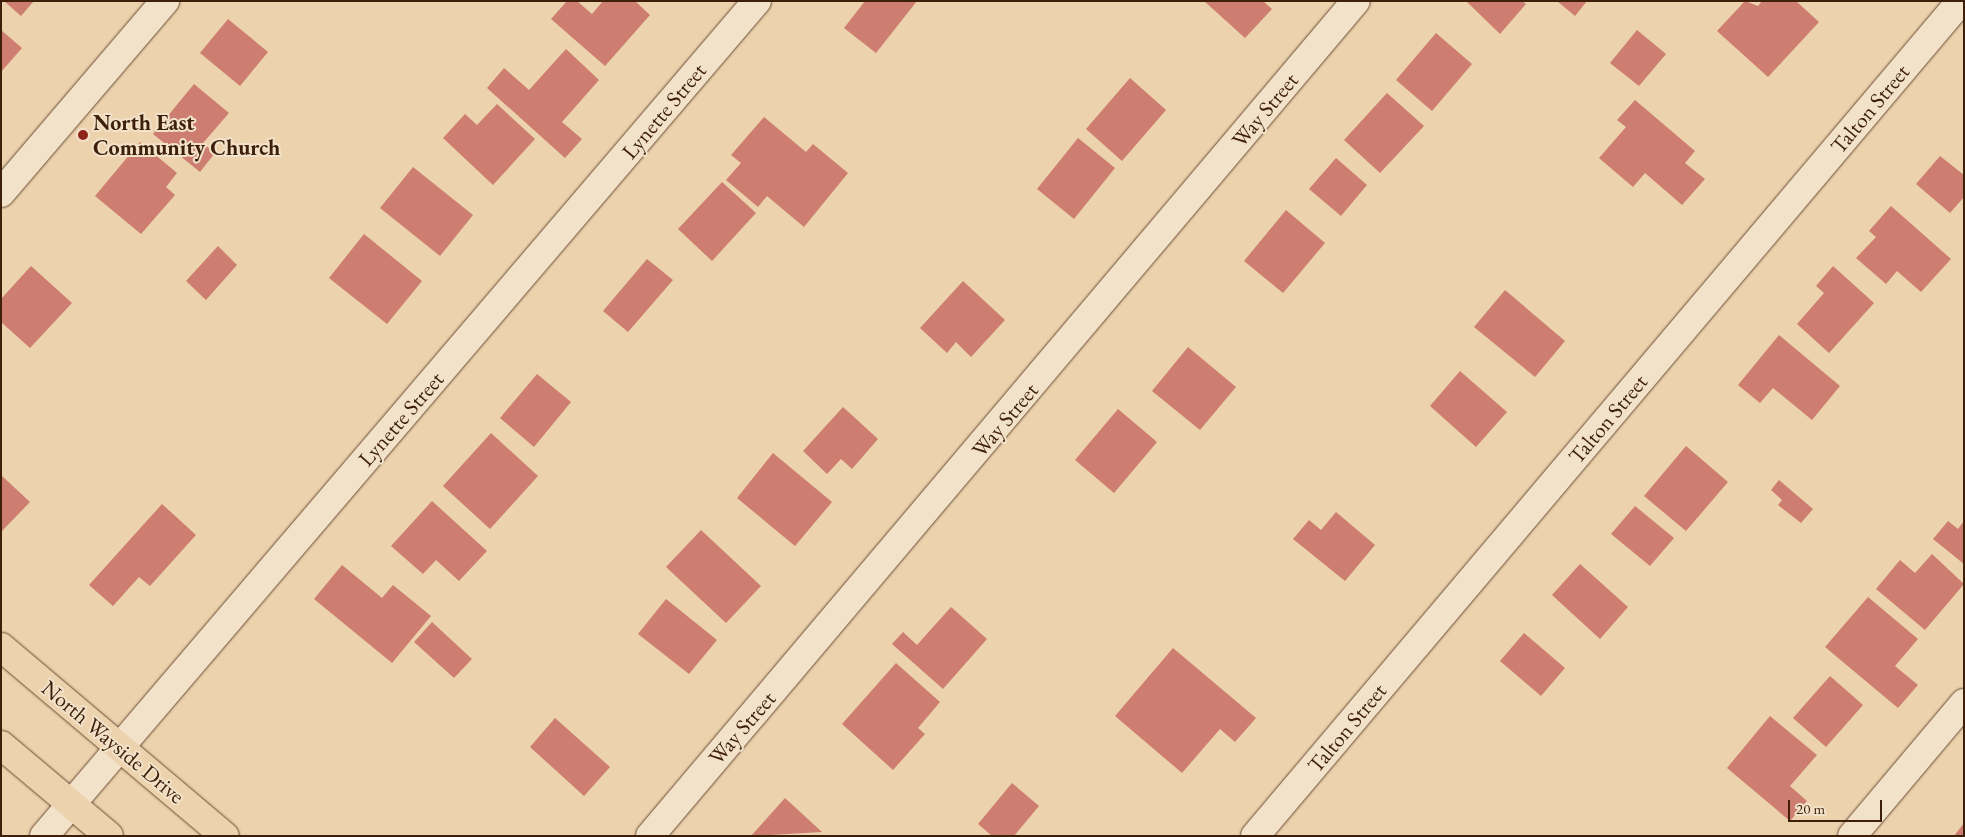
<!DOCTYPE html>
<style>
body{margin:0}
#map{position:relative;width:1965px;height:837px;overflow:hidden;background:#ecd2ad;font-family:"EB Garamond",serif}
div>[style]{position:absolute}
.building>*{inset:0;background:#cd7e70}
.roads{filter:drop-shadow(0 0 1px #694c33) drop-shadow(0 0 1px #694c33)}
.minor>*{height:28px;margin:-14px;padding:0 14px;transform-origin:14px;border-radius:14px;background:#f3e2ca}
.major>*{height:28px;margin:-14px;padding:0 14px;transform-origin:14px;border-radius:14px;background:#ecd2ad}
.dots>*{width:14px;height:14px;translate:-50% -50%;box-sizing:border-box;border:2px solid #f3e2ca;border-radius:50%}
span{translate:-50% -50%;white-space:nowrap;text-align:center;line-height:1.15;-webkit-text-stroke:4px #f3e2ca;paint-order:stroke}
.street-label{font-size:22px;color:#3d1f0a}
.poi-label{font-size:22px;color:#3d1f0a;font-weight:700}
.left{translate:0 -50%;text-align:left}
.frame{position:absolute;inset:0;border:2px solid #3d1f0a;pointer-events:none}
.scale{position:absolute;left:1788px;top:800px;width:94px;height:22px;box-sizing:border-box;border:2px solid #3d1f0a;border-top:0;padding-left:6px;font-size:15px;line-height:18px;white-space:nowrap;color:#3d1f0a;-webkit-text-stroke:4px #f3e2ca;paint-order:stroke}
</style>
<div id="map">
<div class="building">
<div style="clip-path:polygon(4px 1px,34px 1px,21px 16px)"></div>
<div style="clip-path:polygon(567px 1px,577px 1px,592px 14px,603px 1px,635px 1px,650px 15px,605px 66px,551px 19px)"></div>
<div style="clip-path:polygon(865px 1px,917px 1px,876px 53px,844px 28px)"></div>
<div style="clip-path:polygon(1204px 1px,1263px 1px,1272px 9px,1245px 38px)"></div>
<div style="clip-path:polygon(1466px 1px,1522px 1px,1526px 4px,1500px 34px)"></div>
<div style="clip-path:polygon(1557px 1px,1587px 1px,1575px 16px)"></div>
<div style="clip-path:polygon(1745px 1px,1758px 6px,1762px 1px,1796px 1px,1819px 22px,1768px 77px,1717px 31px)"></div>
<div style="clip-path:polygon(228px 19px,268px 52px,240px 86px,200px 53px)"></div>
<div style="clip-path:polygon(1px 30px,22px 48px,1px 72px)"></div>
<div style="clip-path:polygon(1637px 30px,1666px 54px,1639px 86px,1610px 63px)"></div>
<div style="clip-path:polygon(1436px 33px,1472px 64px,1432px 111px,1396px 80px)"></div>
<div style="clip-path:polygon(566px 49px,599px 80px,562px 122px,582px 139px,565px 158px,487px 88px,504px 68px,529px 90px)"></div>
<div style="clip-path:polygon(1130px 78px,1166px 110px,1122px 161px,1086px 129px)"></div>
<div style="clip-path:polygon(194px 84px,229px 113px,203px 143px,215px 153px,200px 172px,153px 134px)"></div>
<div style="clip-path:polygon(1387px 93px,1424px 126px,1380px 173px,1344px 140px)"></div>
<div style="clip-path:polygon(1635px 100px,1695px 151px,1685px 163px,1705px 179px,1682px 205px,1645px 173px,1633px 187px,1599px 158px,1626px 127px,1617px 120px)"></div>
<div style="clip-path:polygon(497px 104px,535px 139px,493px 185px,443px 138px,465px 114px,477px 125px)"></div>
<div style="clip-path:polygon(764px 117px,806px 152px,813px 144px,848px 173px,804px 227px,767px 196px,758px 207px,726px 180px,741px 163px,731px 155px)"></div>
<div style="clip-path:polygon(1078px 138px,1115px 168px,1074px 219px,1037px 189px)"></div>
<div style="clip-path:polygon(140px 142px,177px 173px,166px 187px,175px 195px,141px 234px,95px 196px)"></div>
<div style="clip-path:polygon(1940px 156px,1964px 175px,1964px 197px,1950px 213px,1916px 184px)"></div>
<div style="clip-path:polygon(1336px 158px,1367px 185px,1341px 216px,1309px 189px)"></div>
<div style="clip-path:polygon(413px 167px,473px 215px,440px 256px,380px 208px)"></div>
<div style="clip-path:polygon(722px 182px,756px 213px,712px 261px,678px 229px)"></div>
<div style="clip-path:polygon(1891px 206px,1951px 259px,1921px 292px,1897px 271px,1886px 284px,1856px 258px,1876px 237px,1869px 231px)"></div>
<div style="clip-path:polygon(1286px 210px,1325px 243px,1283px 293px,1244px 261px)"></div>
<div style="clip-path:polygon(364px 234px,422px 281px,387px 324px,329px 278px)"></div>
<div style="clip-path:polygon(218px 246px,237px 265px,206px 300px,186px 281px)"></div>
<div style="clip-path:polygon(647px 259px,673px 280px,628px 332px,603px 311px)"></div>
<div style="clip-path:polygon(31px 266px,72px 303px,30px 348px,1px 322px,1px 299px)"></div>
<div style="clip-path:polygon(1833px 266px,1874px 303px,1829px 353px,1797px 324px,1824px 293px,1816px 286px)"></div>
<div style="clip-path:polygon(963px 281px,1005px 320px,971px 357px,956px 342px,947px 353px,920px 328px)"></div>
<div style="clip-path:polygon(1505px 290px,1565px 341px,1535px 377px,1474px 327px)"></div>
<div style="clip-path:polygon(1779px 335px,1840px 386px,1812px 420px,1773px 388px,1760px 403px,1738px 385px)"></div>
<div style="clip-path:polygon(1188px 347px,1236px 387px,1200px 430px,1152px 391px)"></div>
<div style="clip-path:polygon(1460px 371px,1507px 412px,1476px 447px,1430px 406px)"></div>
<div style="clip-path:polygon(537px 374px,571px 402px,534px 447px,500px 418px)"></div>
<div style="clip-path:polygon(843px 407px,878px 439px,852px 469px,841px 459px,827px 474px,803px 451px)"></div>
<div style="clip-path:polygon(1118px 409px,1157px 442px,1114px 493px,1075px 460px)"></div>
<div style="clip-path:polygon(491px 433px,538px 476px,490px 529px,443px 486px)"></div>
<div style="clip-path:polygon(1686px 446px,1728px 482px,1686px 531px,1644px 496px)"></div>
<div style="clip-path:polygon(773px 453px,832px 502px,795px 546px,737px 498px)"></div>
<div style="clip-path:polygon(1px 475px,30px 502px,1px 532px)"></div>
<div style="clip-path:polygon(1779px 480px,1813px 509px,1801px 523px,1778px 505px,1782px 500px,1771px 490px)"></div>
<div style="clip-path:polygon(432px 501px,487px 551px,459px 581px,436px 560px,423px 574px,391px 546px)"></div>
<div style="clip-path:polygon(162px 504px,196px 535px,150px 586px,139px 577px,113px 606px,89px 585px)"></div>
<div style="clip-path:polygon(1635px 506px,1674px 538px,1650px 566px,1611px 534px)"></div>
<div style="clip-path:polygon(1336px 512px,1375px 545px,1345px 581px,1293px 539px,1309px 520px,1321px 530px)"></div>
<div style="clip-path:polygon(1948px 521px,1958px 529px,1964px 521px,1964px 564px,1933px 539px)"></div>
<div style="clip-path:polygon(701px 530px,761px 586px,726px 623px,666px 567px)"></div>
<div style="clip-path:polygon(1932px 554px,1964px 584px,1925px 630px,1876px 589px,1900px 560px,1915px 573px)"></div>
<div style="clip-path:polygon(1580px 564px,1628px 607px,1600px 639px,1552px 595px)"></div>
<div style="clip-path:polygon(342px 565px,382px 598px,393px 585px,431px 616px,392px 663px,314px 599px)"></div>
<div style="clip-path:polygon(1868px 597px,1918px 639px,1895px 666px,1918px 685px,1898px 708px,1825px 647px)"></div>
<div style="clip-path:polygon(666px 599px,717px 640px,689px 674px,638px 634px)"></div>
<div style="clip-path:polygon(951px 607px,987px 639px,943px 689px,892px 644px,903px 632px,917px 645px)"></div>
<div style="clip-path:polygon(432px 622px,472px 659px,454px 678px,414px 642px)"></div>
<div style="clip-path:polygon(1524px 633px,1565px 668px,1541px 696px,1500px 661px)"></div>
<div style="clip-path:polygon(1173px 648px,1256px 718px,1235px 742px,1220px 729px,1182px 773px,1115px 716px)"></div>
<div style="clip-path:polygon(896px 663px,940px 702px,918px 728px,925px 734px,893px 770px,842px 724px)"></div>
<div style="clip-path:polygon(1830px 676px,1863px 705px,1826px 747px,1793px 718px)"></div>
<div style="clip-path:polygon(1770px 716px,1817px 755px,1790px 786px,1807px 801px,1790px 821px,1727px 768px)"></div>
<div style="clip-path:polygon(555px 718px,610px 767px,584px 796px,530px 747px)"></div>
<div style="clip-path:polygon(1012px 783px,1039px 806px,1014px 836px,992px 836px,978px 824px)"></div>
<div style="clip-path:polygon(785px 798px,822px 832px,751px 836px)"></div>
<div style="clip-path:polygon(1964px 823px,1964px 836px,1954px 836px)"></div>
</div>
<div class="roads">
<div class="minor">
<div style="left:1px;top:193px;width:253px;rotate:-49.5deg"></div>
<div style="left:44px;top:836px;width:1098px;rotate:-49.51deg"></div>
<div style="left:650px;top:836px;width:1093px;rotate:-49.79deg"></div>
<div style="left:1255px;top:836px;width:1093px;rotate:-49.79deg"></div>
<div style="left:1852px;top:836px;width:174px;rotate:-49.9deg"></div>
</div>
<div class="major">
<div style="left:1px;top:647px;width:293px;rotate:40.2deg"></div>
<div style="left:1px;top:745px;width:141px;rotate:40.1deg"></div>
</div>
</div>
<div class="dots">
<div style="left:83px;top:135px;background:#8f2418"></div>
</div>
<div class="street-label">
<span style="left:1870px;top:109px;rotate:-50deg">Talton Street</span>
<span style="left:1265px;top:110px;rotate:-50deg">Way Street</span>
<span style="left:664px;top:111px;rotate:-50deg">Lynette Street</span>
<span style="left:401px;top:419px;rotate:-49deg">Lynette Street</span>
<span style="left:1608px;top:419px;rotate:-50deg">Talton Street</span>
<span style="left:1005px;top:420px;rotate:-50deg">Way Street</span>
<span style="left:742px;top:728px;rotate:-49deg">Way Street</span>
<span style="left:1347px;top:728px;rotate:-50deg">Talton Street</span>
<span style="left:113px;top:742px;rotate:40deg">North Wayside Drive</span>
</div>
<div class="poi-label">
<span class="left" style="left:93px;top:135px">North East<br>Community Church</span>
</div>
<div class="frame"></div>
<div class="scale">20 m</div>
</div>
